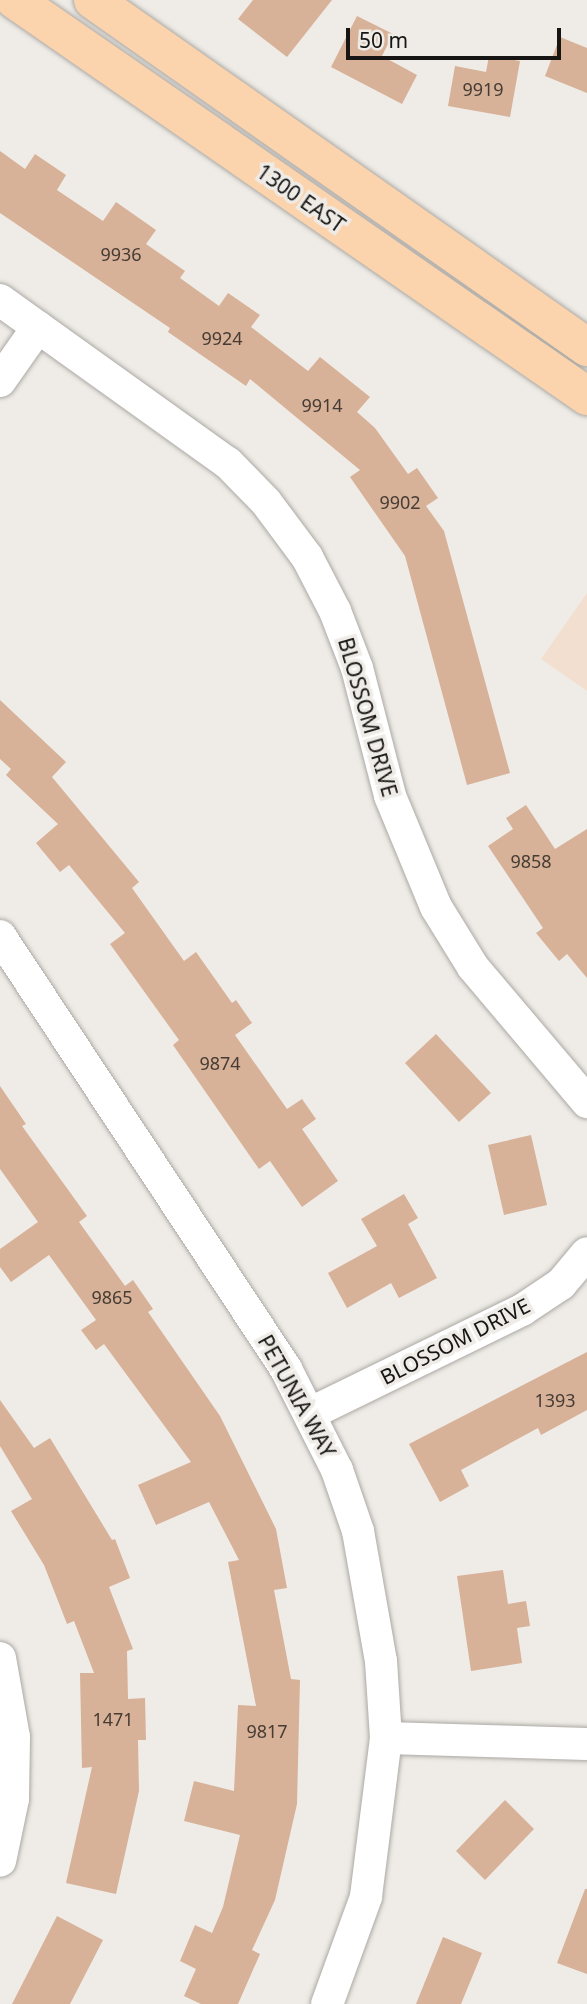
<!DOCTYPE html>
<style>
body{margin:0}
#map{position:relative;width:587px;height:2004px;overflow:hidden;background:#efece7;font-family:"Noto Sans",sans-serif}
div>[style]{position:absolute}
.commercial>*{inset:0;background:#f2dfcf}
.building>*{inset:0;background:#d7b198}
.roads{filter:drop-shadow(0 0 2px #aca9a5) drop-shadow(0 0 2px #aca9a5)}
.minor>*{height:32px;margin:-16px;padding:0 16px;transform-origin:16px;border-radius:16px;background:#fff}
.major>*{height:38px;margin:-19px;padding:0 19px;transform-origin:19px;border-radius:19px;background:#fbd3ad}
span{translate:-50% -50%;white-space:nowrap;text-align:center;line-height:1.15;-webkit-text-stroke:7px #efece7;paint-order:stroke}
.number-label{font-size:18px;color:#463c34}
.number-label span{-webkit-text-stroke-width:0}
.street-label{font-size:21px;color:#161513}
.scale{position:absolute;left:346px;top:28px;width:215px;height:32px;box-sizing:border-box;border:4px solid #161513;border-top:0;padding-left:9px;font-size:21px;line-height:24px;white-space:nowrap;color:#161513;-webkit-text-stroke:5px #efece7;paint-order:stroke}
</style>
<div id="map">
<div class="commercial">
<div style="clip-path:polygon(587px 593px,587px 691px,541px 659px)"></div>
</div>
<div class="building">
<div style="clip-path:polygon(253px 0,332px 0,287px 57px,238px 19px)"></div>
<div style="clip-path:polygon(357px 16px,393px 34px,382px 56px,417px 75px,402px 104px,331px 67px)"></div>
<div style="clip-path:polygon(560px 37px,587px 48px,587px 93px,545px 76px)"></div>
<div style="clip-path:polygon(489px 56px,520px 61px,510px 117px,448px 106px,455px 66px,486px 72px)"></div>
<div style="clip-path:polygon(0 151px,25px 169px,35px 154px,66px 175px,57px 190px,103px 221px,116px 202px,156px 230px,146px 244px,185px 271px,180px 278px,219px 306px,228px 293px,260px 315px,251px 327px,308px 371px,320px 357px,370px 397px,357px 412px,375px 428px,408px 474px,417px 468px,438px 498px,426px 506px,444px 531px,510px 773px,467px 785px,405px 556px,350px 477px,360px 470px,250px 379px,246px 386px,168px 332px,170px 328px,0 213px)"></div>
<div style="clip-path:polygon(0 700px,66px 762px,52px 777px,139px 882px,132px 888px,184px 961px,196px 952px,232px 1003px,236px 1000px,252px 1023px,235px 1035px,287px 1109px,302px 1099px,316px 1119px,302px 1129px,338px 1181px,302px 1207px,270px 1161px,259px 1169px,173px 1045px,179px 1040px,110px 944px,125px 933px,69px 865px,60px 872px,36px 843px,58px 824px,6px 775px,11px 769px,0 759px)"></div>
<div style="clip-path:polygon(526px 805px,555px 849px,587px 829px,587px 978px,567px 954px,559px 961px,536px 933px,543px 928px,488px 846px,513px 829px,506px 818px)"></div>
<div style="clip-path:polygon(436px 1034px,491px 1093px,459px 1122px,405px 1063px)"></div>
<div style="clip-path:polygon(0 1086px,26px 1124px,22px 1126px,87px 1216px,79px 1222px,125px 1286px,133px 1280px,153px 1309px,148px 1312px,220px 1416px,276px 1529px,287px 1588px,274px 1590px,291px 1679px,300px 1680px,297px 1804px,275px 1900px,252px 1950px,260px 1954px,238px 2004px,201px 2004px,184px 1996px,196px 1969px,180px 1961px,195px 1925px,212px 1933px,223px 1907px,240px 1835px,184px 1821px,194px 1781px,234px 1791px,238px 1705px,256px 1706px,228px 1562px,239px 1560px,209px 1502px,156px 1525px,138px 1485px,191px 1462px,104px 1344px,96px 1350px,81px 1330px,96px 1320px,49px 1255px,11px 1282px,0 1267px,0 1249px,38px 1222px,0 1169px)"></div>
<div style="clip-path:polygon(531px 1135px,547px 1205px,504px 1215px,488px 1145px)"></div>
<div style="clip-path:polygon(404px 1194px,418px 1218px,408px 1224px,437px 1278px,399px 1298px,391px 1283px,347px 1308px,328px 1273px,377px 1246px,361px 1219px)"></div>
<div style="clip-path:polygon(587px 1352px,587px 1410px,541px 1435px,538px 1428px,461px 1470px,469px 1486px,440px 1502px,409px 1444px)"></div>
<div style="clip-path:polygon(0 1400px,34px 1448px,50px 1438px,112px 1540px,115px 1539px,130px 1578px,109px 1587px,133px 1649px,127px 1651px,128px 1699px,145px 1698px,146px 1740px,138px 1740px,139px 1791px,116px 1894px,66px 1883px,92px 1767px,82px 1768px,80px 1673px,94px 1673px,74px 1621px,67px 1624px,44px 1565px,11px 1511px,32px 1499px,0 1446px)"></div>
<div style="clip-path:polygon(503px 1570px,508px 1604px,526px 1601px,530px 1626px,517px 1628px,522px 1663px,471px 1671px,457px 1576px)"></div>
<div style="clip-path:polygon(505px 1800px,534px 1829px,485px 1880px,456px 1851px)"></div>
<div style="clip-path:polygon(585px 1889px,587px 1889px,587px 1974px,557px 1963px)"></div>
<div style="clip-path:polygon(57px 1916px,103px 1940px,70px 2004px,12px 2004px)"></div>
<div style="clip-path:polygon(443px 1937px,482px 1953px,461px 2004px,416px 2004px)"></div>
</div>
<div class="roads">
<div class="minor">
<div style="left:0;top:300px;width:280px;rotate:35.6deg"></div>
<div style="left:228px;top:463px;width:54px;rotate:45.7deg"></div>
<div style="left:266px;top:502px;width:69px;rotate:53.3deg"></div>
<div style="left:307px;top:557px;width:61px;rotate:62.6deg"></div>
<div style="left:335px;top:611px;width:61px;rotate:68.9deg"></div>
<div style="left:357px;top:668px;width:132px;rotate:75.5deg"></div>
<div style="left:390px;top:796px;width:120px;rotate:67.5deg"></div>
<div style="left:436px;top:907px;width:70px;rotate:58.3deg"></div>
<div style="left:473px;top:967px;width:177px;rotate:49.8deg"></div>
<div style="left:0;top:381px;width:66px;rotate:-54.9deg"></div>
<div style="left:0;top:936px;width:519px;rotate:56.55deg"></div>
<div style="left:286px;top:1369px;width:113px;rotate:63.2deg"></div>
<div style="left:337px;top:1470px;width:65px;rotate:71deg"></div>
<div style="left:358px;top:1531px;width:132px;rotate:80deg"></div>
<div style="left:381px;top:1661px;width:77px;rotate:86.3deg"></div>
<div style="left:386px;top:1738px;width:160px;rotate:97.2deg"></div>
<div style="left:366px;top:1897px;width:114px;rotate:110deg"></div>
<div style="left:311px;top:1413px;width:235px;rotate:-26deg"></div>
<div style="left:522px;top:1310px;width:47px;rotate:-33.7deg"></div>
<div style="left:561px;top:1284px;width:40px;rotate:-50deg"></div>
<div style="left:0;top:1658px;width:80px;rotate:80deg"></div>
<div style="left:14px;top:1737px;width:62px;rotate:90.9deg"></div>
<div style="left:13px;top:1799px;width:63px;rotate:101.8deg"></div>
<div style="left:386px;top:1738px;width:201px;rotate:1.7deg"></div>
</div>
<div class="major">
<div style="left:15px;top:0;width:696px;rotate:34.7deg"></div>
<div style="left:93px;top:0;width:604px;rotate:35.09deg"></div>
</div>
</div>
<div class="number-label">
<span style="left:483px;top:89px">9919</span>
<span style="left:121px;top:254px">9936</span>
<span style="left:222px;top:338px">9924</span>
<span style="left:322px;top:405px">9914</span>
<span style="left:400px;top:502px">9902</span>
<span style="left:531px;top:861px">9858</span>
<span style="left:220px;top:1063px">9874</span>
<span style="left:112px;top:1297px">9865</span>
<span style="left:555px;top:1400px">1393</span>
<span style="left:113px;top:1719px">1471</span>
<span style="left:267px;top:1731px">9817</span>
</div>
<div class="street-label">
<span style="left:301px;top:198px;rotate:35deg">1300 EAST</span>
<span style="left:368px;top:717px;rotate:74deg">BLOSSOM DRIVE</span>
<span style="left:455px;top:1341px;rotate:-27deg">BLOSSOM DRIVE</span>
<span style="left:297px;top:1396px;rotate:61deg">PETUNIA WAY</span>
</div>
<div class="scale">50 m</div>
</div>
